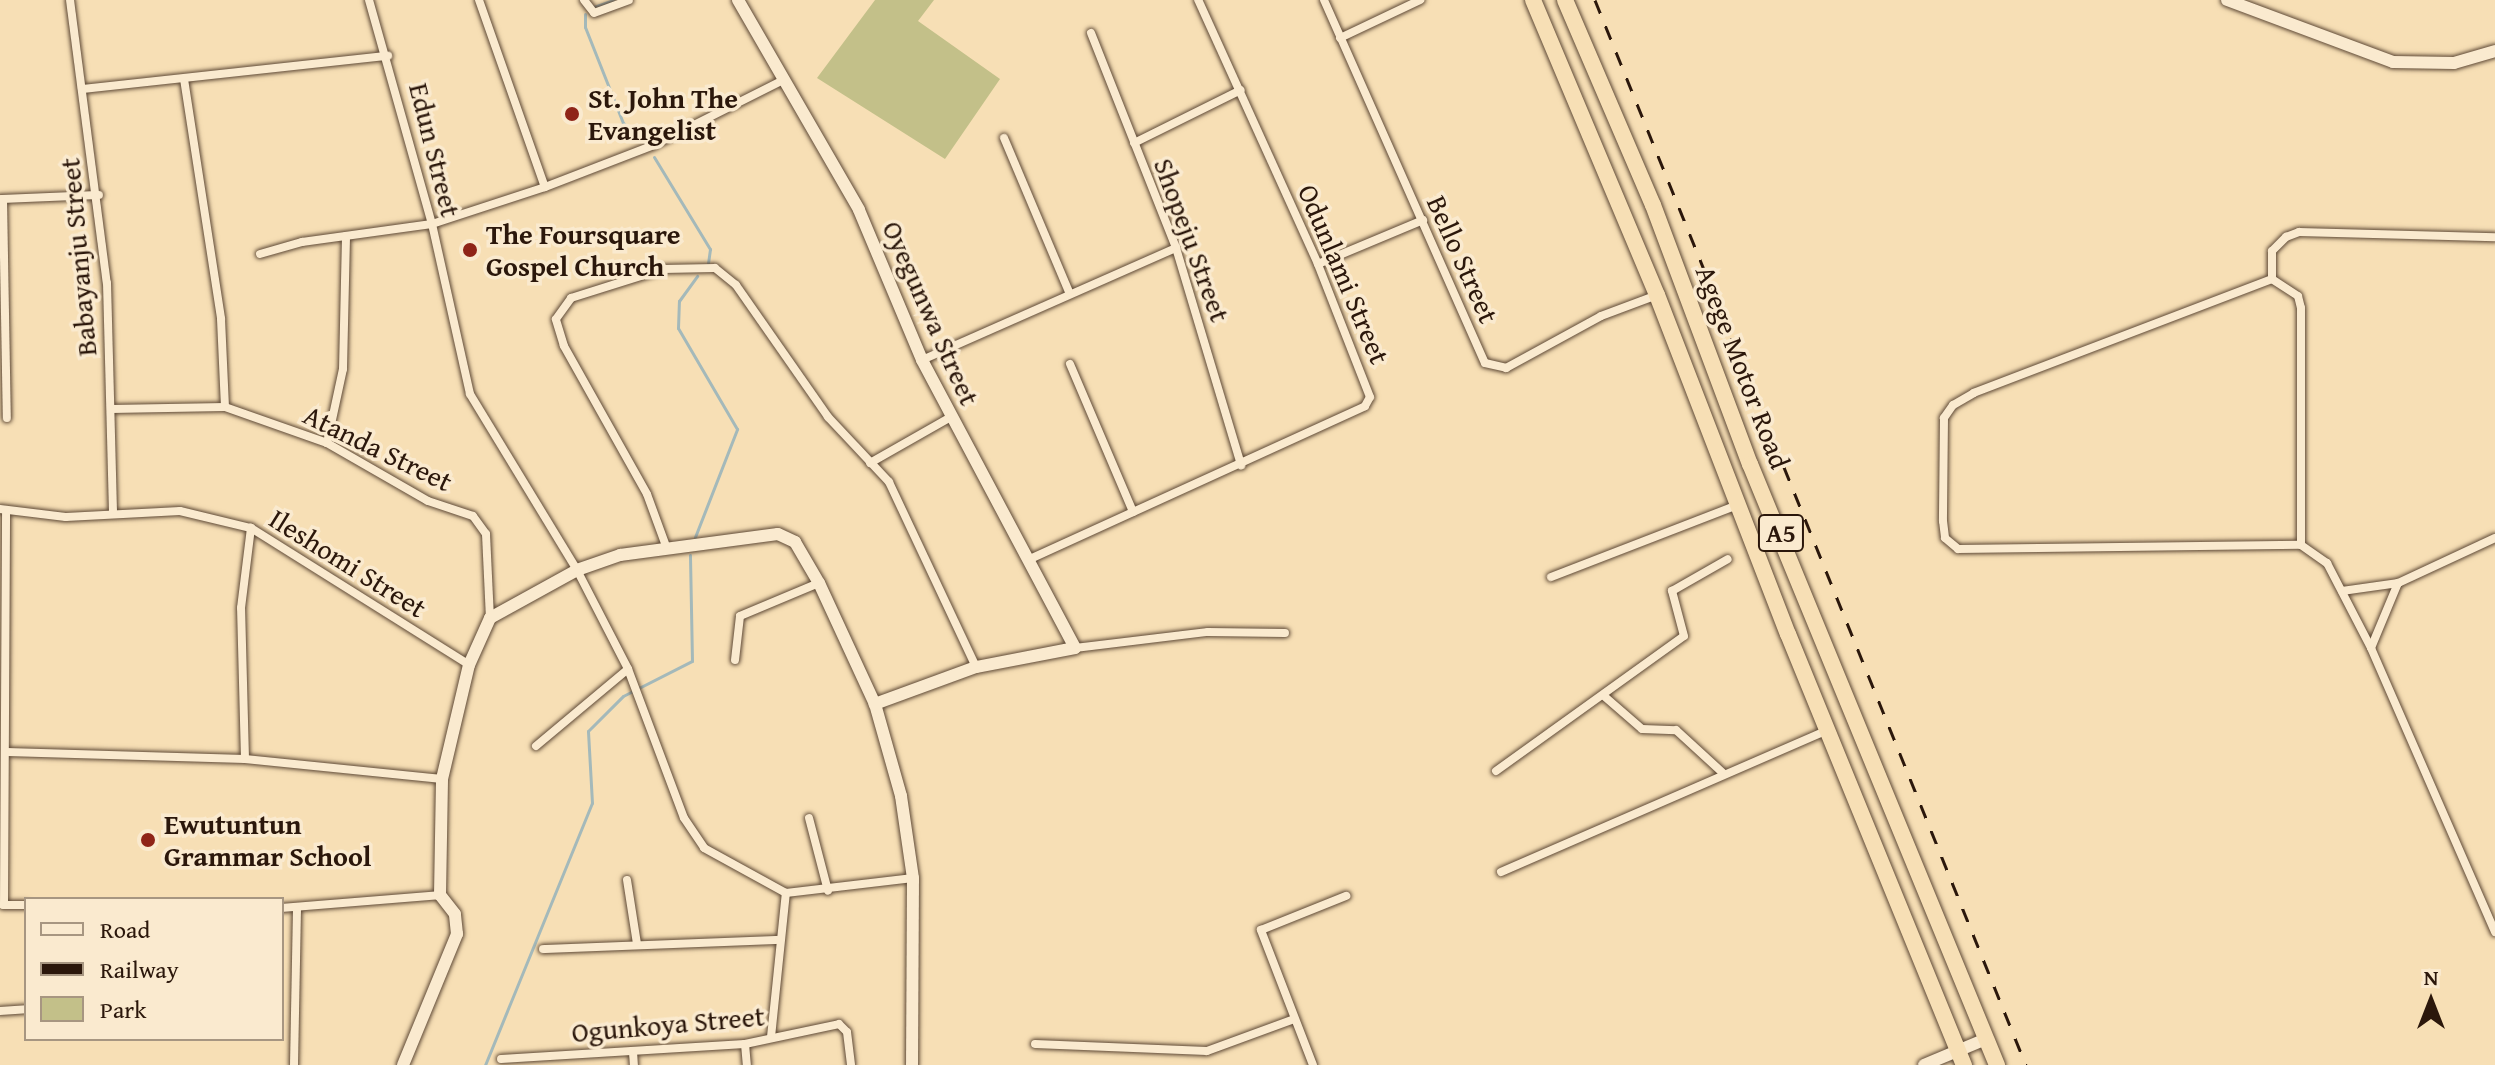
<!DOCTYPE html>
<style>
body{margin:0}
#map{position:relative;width:2495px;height:1065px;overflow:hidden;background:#f7dfb5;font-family:"Gentium Book Plus",serif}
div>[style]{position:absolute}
.green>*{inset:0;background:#c3c089}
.stream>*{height:3px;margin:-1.5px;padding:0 1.5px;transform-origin:1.5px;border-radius:1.5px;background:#a4b9ba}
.roads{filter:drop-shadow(0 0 2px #5e4936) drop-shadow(0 0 2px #5e4936)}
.street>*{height:8px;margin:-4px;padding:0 4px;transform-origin:4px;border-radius:4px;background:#faeacf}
.secondary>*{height:12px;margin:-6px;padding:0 6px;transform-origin:6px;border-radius:6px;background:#faeacf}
.highway>*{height:16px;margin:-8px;padding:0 8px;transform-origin:8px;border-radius:8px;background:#f7dfb5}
.rail>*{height:3px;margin-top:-1.5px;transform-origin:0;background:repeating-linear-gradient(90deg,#2b170b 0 14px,transparent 0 28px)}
.dots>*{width:22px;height:22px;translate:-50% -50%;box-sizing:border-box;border:4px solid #faeacf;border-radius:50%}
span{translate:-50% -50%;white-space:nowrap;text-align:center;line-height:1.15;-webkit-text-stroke:7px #faeacf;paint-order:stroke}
.shield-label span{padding:2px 6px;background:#faeacf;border:2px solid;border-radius:6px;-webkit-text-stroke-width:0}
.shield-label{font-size:26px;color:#2b170b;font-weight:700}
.poi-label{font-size:28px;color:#2b170b;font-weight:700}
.left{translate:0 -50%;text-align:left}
.street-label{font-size:28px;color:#2b170b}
.legend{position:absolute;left:24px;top:897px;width:260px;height:144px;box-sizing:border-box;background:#faeacf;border:2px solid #a79681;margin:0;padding:10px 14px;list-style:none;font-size:24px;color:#2b170b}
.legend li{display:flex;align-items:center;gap:16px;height:40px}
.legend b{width:40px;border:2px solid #a79681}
.north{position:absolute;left:2391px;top:961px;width:80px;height:80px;-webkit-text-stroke:6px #faeacf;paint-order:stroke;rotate:0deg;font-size:22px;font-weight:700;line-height:32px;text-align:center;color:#2b170b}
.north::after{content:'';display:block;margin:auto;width:28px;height:36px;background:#2b170b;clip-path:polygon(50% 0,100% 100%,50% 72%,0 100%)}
</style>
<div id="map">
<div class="green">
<div style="clip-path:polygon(875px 0,934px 0,918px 21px,1000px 79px,945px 159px,817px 78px)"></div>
</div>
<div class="stream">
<div style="left:594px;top:7px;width:20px;rotate:-20deg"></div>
<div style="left:585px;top:14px;width:13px;rotate:90deg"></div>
<div style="left:585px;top:27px;width:103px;rotate:68.4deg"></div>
<div style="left:623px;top:123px;width:30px;rotate:41deg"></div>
<div style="left:654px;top:157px;width:108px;rotate:58.7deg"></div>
<div style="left:710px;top:249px;width:14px;rotate:98deg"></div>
<div style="left:695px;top:537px;width:116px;rotate:-68.7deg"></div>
<div style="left:737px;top:429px;width:117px;rotate:-120.3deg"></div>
<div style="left:678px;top:328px;width:27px;rotate:-88deg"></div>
<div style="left:679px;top:301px;width:31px;rotate:-54deg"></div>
<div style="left:485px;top:1065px;width:283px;rotate:-67.8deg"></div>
<div style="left:592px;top:803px;width:72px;rotate:-93.2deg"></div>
<div style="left:588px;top:731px;width:49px;rotate:-45deg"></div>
<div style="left:623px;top:696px;width:77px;rotate:-26.9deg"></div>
<div style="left:692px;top:661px;width:106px;rotate:-91.1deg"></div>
</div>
<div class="roads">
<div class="street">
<div style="left:70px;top:0;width:285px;rotate:82.6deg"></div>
<div style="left:107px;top:283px;width:229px;rotate:88.5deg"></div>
<div style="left:369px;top:0;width:233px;rotate:74.3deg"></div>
<div style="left:432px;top:224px;width:174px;rotate:77.4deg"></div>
<div style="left:470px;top:394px;width:206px;rotate:58.7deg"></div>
<div style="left:577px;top:570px;width:111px;rotate:62.7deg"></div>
<div style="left:628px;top:669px;width:159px;rotate:69.4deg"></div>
<div style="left:684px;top:818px;width:36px;rotate:56deg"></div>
<div style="left:704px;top:848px;width:94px;rotate:28.8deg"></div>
<div style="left:786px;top:893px;width:128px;rotate:-6.7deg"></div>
<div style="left:479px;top:0;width:198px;rotate:70.6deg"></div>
<div style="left:584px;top:0;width:16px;rotate:52deg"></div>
<div style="left:594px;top:13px;width:37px;rotate:-20deg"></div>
<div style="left:1324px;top:0;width:397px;rotate:66.1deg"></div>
<div style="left:1485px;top:363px;width:22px;rotate:13deg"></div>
<div style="left:1506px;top:368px;width:108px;rotate:-28.7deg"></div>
<div style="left:1601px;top:316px;width:60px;rotate:-20.6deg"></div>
<div style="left:1091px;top:33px;width:231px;rotate:68.4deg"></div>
<div style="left:1176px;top:248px;width:227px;rotate:73.3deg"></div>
<div style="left:1340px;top:38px;width:89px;rotate:-25.4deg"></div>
<div style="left:184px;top:79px;width:243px;rotate:81.2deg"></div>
<div style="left:221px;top:319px;width:88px;rotate:87.4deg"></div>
<div style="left:82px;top:89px;width:308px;rotate:-6.2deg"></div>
<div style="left:1004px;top:138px;width:169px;rotate:67.1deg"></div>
<div style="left:1134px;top:143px;width:119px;rotate:-26.4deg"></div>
<div style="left:0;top:199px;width:99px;rotate:-2.3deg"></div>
<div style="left:3px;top:199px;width:219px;rotate:89deg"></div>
<div style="left:260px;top:254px;width:44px;rotate:-15.9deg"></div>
<div style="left:302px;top:242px;width:131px;rotate:-7.9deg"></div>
<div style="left:432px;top:224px;width:119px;rotate:-18.1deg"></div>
<div style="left:545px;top:187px;width:117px;rotate:-21.1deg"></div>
<div style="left:654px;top:145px;width:147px;rotate:-26.7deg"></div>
<div style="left:1318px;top:264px;width:114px;rotate:-22.7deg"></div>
<div style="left:2272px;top:279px;width:28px;rotate:-90deg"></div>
<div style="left:2272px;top:251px;width:20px;rotate:-45deg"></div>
<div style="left:2286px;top:237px;width:14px;rotate:-21deg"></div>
<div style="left:2299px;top:232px;width:196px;rotate:1.5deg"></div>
<div style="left:922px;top:360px;width:278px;rotate:-23.8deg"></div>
<div style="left:1070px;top:364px;width:161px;rotate:66.9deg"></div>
<div style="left:111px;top:409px;width:114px;rotate:-1deg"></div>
<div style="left:225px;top:407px;width:108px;rotate:19.4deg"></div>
<div style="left:327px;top:443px;width:116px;rotate:29.9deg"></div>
<div style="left:428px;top:501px;width:47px;rotate:18.4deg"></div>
<div style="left:473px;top:516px;width:22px;rotate:54deg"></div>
<div style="left:486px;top:534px;width:84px;rotate:87.3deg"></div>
<div style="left:327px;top:443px;width:76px;rotate:-77.8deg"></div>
<div style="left:343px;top:369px;width:133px;rotate:-88.7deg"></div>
<div style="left:870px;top:463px;width:93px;rotate:-29.6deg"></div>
<div style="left:0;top:509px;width:66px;rotate:6.9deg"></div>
<div style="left:66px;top:517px;width:114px;rotate:-3deg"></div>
<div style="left:180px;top:511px;width:73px;rotate:13.5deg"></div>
<div style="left:251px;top:528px;width:257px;rotate:32.1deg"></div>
<div style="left:2495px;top:538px;width:107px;rotate:155.1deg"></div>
<div style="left:2398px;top:583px;width:70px;rotate:112.6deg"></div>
<div style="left:2371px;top:648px;width:310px;rotate:66.4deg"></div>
<div style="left:2301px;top:545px;width:237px;rotate:-90deg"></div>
<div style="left:2301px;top:308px;width:12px;rotate:-104deg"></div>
<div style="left:2298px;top:296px;width:31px;rotate:-147deg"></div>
<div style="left:2272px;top:279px;width:319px;rotate:159.1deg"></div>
<div style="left:1974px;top:393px;width:24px;rotate:150deg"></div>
<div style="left:1953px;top:405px;width:16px;rotate:125deg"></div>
<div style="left:1944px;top:418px;width:103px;rotate:90.6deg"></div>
<div style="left:1943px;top:521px;width:17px;rotate:83deg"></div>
<div style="left:1945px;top:538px;width:17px;rotate:40deg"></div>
<div style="left:1958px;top:549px;width:343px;rotate:-0.7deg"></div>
<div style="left:2301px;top:545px;width:32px;rotate:35deg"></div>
<div style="left:2327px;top:563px;width:96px;rotate:62.6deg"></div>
<div style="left:666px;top:546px;width:55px;rotate:-110.1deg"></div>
<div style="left:647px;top:494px;width:170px;rotate:-119.3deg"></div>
<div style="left:564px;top:346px;width:28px;rotate:-107deg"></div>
<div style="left:556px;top:319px;width:26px;rotate:-54deg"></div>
<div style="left:571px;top:298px;width:96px;rotate:-17.5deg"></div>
<div style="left:663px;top:269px;width:52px;rotate:-1.1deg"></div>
<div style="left:715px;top:268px;width:27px;rotate:39deg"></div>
<div style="left:736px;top:285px;width:161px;rotate:55.1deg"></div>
<div style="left:828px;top:417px;width:89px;rotate:46.8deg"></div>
<div style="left:889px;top:482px;width:204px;rotate:64.8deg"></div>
<div style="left:1030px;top:559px;width:368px;rotate:-24.5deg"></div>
<div style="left:1365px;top:406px;width:10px;rotate:-61deg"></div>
<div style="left:1370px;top:397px;width:143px;rotate:-111.4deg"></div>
<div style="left:1318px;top:264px;width:290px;rotate:-114.4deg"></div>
<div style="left:1551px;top:577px;width:200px;rotate:-21.1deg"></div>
<div style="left:2342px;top:591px;width:57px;rotate:-8.1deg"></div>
<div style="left:1075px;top:648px;width:134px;rotate:-6.9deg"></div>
<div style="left:1208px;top:632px;width:77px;rotate:0.7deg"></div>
<div style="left:735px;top:660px;width:44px;rotate:-83.5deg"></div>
<div style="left:740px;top:616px;width:86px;rotate:-22.7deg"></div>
<div style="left:1604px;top:696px;width:50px;rotate:41deg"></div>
<div style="left:1642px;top:729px;width:34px;rotate:2deg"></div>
<div style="left:1676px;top:730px;width:64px;rotate:42.5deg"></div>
<div style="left:536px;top:746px;width:120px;rotate:-39.9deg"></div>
<div style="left:7px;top:752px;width:238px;rotate:1.7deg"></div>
<div style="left:245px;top:759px;width:198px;rotate:5.8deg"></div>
<div style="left:245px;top:759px;width:151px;rotate:-91.5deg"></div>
<div style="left:241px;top:608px;width:81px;rotate:-82.9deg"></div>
<div style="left:1496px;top:771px;width:231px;rotate:-35.7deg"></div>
<div style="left:1684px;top:636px;width:47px;rotate:-104.9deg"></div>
<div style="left:1672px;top:591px;width:64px;rotate:-29.7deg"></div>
<div style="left:809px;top:818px;width:75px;rotate:75.4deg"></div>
<div style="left:1501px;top:872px;width:356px;rotate:-23.5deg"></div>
<div style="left:627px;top:880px;width:65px;rotate:81.1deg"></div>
<div style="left:3px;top:905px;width:23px"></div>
<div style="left:4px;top:905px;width:392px;rotate:-89.7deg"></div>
<div style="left:282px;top:908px;width:159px;rotate:-4.7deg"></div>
<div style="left:543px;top:949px;width:235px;rotate:-2.2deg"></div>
<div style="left:0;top:1011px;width:26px;rotate:-4deg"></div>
<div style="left:771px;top:1037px;width:145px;rotate:-84.1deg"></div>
<div style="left:745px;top:1044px;width:21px;rotate:85deg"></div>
<div style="left:1035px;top:1044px;width:172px;rotate:2.3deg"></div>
<div style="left:1207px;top:1051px;width:93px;rotate:-20.2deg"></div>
<div style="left:633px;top:1052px;width:13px;rotate:86deg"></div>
<div style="left:501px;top:1059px;width:244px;rotate:-3.5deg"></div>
<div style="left:745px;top:1044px;width:96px;rotate:-12deg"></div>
<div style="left:839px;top:1024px;width:11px;rotate:45deg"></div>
<div style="left:847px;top:1032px;width:33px;rotate:83deg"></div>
<div style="left:294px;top:1065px;width:157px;rotate:-88.9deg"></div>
<div style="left:1313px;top:1065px;width:145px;rotate:-111.1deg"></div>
<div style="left:1261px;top:930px;width:92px;rotate:-21.8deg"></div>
</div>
<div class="secondary">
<div style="left:738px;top:0;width:242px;rotate:60deg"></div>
<div style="left:859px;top:210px;width:163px;rotate:67.2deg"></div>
<div style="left:922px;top:360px;width:326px;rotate:62deg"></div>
<div style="left:1075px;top:648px;width:101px;rotate:169.1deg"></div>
<div style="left:976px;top:667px;width:108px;rotate:159.9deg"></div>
<div style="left:2227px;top:0;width:177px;rotate:20.5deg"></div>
<div style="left:2393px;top:62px;width:61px;rotate:0.9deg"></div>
<div style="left:2454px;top:63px;width:43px;rotate:-16.3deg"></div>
<div style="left:403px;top:1065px;width:142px;rotate:-67.6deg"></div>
<div style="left:457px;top:934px;width:20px;rotate:-96deg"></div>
<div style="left:455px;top:914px;width:24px;rotate:-128deg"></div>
<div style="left:440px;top:895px;width:116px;rotate:-89deg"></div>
<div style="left:442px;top:779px;width:117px;rotate:-76.7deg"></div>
<div style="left:469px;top:665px;width:51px;rotate:-65.9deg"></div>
<div style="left:490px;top:618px;width:99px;rotate:-28.9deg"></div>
<div style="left:577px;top:570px;width:46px;rotate:-19.2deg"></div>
<div style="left:620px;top:555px;width:159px;rotate:-7.6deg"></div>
<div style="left:778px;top:534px;width:19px;rotate:25deg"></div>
<div style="left:795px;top:542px;width:48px;rotate:59.7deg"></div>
<div style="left:819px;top:583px;width:133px;rotate:65.2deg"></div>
<div style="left:875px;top:704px;width:96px;rotate:74.2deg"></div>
<div style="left:901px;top:796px;width:83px;rotate:81.7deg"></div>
<div style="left:913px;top:878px;width:187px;rotate:90.3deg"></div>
<div style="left:1924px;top:1065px;width:67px;rotate:-22.8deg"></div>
</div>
<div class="highway">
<div style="left:1533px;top:0;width:320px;rotate:67.2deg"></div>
<div style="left:1657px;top:295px;width:363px;rotate:68.9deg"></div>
<div style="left:1788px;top:634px;width:466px;rotate:67.8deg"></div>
<div style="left:1565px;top:0;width:223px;rotate:66.8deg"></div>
<div style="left:1653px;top:205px;width:277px;rotate:69.5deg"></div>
<div style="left:1750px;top:464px;width:650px;rotate:67.66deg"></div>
</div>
</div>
<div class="rail">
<div style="left:1595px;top:0;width:1149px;rotate:67.97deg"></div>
</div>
<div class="dots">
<div style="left:572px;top:114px;background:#8f2418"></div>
<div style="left:470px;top:250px;background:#8f2418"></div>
<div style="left:148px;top:840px;background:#8f2418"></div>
</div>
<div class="shield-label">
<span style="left:1781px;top:533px">A5</span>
</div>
<div class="poi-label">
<span class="left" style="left:588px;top:114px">St. John The<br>Evangelist</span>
<span class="left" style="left:486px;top:250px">The Foursquare<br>Gospel Church</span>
<span class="left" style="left:164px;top:840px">Ewutuntun<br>Grammar School</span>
</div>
<div class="street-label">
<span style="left:435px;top:150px;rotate:76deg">Edun Street</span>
<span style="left:1192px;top:240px;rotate:70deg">Shopeju Street</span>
<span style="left:78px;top:257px;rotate:-95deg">Babayanju Street</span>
<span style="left:1463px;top:259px;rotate:66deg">Bello Street</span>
<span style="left:1344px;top:274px;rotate:67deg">Odunlami Street</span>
<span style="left:931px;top:313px;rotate:66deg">Oyegunwa Street</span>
<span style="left:1743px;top:367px;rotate:69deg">Agege Motor Road</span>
<span style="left:378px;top:448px;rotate:26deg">Atanda Street</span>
<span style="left:348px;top:563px;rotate:32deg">Ileshomi Street</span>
<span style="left:668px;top:1024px;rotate:-5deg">Ogunkoya Street</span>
</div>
<ul class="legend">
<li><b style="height:10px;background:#faeacf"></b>Road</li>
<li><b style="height:10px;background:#2b170b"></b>Railway</li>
<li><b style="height:22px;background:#c3c089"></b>Park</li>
</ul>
<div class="north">N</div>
</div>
